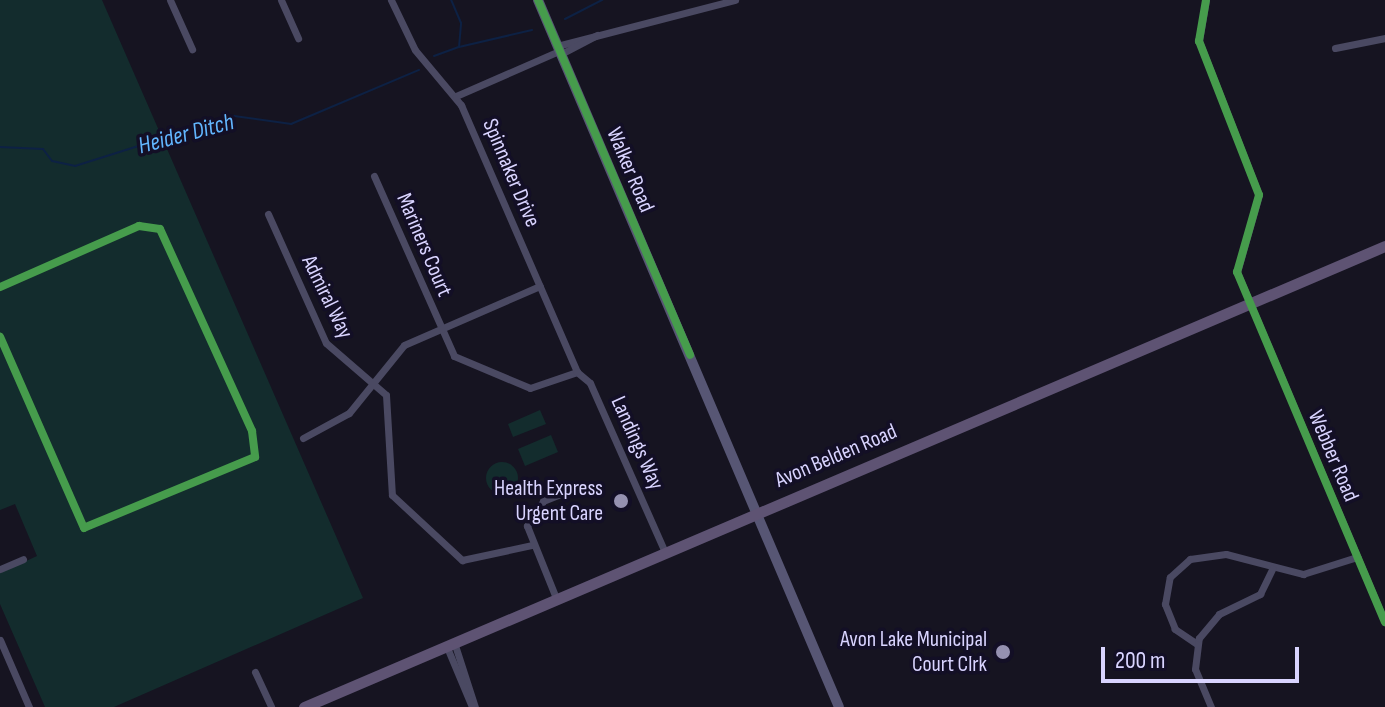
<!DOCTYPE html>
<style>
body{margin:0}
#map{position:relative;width:1385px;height:707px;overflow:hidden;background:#161421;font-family:"Sofia Sans Condensed",sans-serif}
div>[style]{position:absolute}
.green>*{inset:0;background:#132c2d}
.round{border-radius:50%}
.stream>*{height:2px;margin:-1px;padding:0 1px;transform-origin:1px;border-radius:1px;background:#0d2144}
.street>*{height:7px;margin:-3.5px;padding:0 3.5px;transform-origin:3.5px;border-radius:3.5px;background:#4a4962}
.secondary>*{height:10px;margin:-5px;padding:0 5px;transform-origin:5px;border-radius:5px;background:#575674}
.primary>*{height:11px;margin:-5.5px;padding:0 5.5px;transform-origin:5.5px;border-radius:5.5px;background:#5e5373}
.cycleway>*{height:8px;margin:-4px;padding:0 4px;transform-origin:4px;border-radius:4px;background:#469c4c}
.dots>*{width:22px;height:22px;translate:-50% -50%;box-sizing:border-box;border:4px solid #130f26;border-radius:50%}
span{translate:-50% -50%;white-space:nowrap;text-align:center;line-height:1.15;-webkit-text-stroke:7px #130f26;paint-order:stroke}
.street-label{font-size:22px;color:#d9d4ff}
.poi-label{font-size:22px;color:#d9d4ff}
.right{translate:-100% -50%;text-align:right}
.water-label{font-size:24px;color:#62b6ff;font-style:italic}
.scale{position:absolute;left:1101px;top:647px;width:198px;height:36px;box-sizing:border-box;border:4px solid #d9d4ff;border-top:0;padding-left:10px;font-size:24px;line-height:28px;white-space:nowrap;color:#d9d4ff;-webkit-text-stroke:6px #130f26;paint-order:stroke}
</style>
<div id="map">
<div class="green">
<div style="clip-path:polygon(0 0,102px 0,363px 598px,114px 707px,45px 707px,0 604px,0 573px,37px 556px,15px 504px,0 510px)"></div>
<div style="clip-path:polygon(540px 410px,546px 424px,513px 437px,508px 424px)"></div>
<div style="clip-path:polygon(551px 435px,558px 452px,525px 466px,518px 449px)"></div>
<div class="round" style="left:486px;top:462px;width:32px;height:32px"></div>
</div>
<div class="stream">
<div style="left:565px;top:19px;width:42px;rotate:-27.2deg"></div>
<div style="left:459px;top:47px;width:75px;rotate:-13.1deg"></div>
<div style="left:434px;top:56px;width:27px;rotate:-20deg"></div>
<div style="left:459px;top:47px;width:24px;rotate:-85deg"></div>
<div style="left:461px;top:23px;width:25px;rotate:-113deg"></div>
<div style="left:0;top:147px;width:43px;rotate:2.7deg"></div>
<div style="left:43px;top:149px;width:15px;rotate:53deg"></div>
<div style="left:52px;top:161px;width:24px;rotate:12deg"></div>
<div style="left:75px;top:166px;width:167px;rotate:-17.5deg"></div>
<div style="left:234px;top:116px;width:58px;rotate:8deg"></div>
<div style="left:291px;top:124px;width:139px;rotate:-22.9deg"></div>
</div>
<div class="street">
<div style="left:170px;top:0;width:54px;rotate:65.8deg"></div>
<div style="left:281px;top:0;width:42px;rotate:65.9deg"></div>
<div style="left:391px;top:0;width:55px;rotate:64.4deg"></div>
<div style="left:415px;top:50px;width:72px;rotate:50.1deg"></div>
<div style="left:461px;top:105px;width:291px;rotate:66.5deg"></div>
<div style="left:1206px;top:0;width:42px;rotate:99.7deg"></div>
<div style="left:1199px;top:41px;width:165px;rotate:68.7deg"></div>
<div style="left:1259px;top:195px;width:80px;rotate:105.9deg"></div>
<div style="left:1237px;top:272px;width:380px;rotate:67.1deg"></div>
<div style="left:557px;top:46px;width:184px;rotate:-14.5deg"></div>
<div style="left:1335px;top:48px;width:51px;rotate:-11.3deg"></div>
<div style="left:561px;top:54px;width:41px;rotate:-27.8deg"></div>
<div style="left:456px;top:96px;width:112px;rotate:-23.6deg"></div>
<div style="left:374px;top:176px;width:197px;rotate:66deg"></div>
<div style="left:454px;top:356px;width:82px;rotate:22.8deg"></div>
<div style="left:530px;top:388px;width:50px;rotate:-18.8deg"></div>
<div style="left:577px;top:372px;width:17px;rotate:40deg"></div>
<div style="left:590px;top:383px;width:185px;rotate:66.1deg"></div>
<div style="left:268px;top:214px;width:141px;rotate:65.8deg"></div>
<div style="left:326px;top:343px;width:79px;rotate:40.9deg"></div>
<div style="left:386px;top:395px;width:100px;rotate:86.6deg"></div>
<div style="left:392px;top:495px;width:96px;rotate:42.9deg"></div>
<div style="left:462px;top:560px;width:72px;rotate:-12.1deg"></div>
<div style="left:303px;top:438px;width:52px;rotate:-28.5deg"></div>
<div style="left:349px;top:413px;width:87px;rotate:-51deg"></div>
<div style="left:404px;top:345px;width:148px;rotate:-23.5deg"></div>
<div style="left:0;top:569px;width:25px;rotate:-23deg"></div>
<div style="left:556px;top:598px;width:78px;rotate:-111.9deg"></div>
<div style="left:527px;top:526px;width:30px;rotate:-57deg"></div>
<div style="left:543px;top:501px;width:27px;rotate:-22deg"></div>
<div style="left:0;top:640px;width:73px;rotate:66.6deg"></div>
<div style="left:454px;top:642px;width:68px;rotate:72.1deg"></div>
<div style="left:1197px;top:644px;width:27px;rotate:-146deg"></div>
<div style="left:1175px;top:629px;width:27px;rotate:-112deg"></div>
<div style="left:1165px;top:604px;width:27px;rotate:-80deg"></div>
<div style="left:1170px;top:577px;width:27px;rotate:-42deg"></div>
<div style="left:1190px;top:559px;width:36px;rotate:-8deg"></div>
<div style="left:1226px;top:554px;width:80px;rotate:14.6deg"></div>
<div style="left:1303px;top:574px;width:57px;rotate:-17.5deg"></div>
<div style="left:446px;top:645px;width:67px;rotate:67.2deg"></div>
<div style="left:255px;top:672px;width:38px;rotate:65deg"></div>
<div style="left:1211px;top:707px;width:41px;rotate:-112.8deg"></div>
<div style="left:1195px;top:669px;width:31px;rotate:-83deg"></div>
<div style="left:1199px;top:638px;width:31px;rotate:-50deg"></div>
<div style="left:1219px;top:614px;width:46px;rotate:-26deg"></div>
<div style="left:1260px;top:594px;width:28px;rotate:-64deg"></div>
</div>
<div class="secondary">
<div style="left:538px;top:0;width:768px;rotate:66.94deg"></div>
</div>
<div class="primary">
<div style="left:304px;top:707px;width:1175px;rotate:-23.1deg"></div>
</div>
<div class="cycleway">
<div style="left:538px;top:0;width:386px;rotate:66.8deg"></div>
<div style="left:1206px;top:0;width:42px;rotate:99.7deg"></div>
<div style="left:1199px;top:41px;width:165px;rotate:68.7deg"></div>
<div style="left:1259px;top:195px;width:80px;rotate:105.9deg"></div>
<div style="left:1237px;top:272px;width:380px;rotate:67.1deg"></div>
<div style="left:0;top:287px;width:152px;rotate:-23.7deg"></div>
<div style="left:139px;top:226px;width:21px;rotate:8deg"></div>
<div style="left:160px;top:229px;width:222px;rotate:65.5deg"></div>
<div style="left:252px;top:431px;width:26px;rotate:83deg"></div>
<div style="left:255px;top:457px;width:185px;rotate:157.5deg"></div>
<div style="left:84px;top:528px;width:209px;rotate:-113.7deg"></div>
</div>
<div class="dots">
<div style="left:621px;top:501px;background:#9591b1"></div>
<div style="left:1003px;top:652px;background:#9591b1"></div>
</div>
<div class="street-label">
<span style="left:630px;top:170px;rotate:67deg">Walker Road</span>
<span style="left:511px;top:173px;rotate:67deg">Spinnaker Drive</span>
<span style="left:424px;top:245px;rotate:67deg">Mariners Court</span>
<span style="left:327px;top:297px;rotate:64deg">Admiral Way</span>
<span style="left:637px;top:443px;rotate:66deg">Landings Way</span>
<span style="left:836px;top:456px;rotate:-23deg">Avon Belden Road</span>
<span style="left:1333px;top:456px;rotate:67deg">Webber Road</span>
</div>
<div class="poi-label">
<span class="right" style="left:603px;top:501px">Health Express<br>Urgent Care</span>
<span class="right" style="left:987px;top:652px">Avon Lake Municipal<br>Court Clrk</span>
</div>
<div class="water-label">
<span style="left:186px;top:134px;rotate:-15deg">Heider Ditch</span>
</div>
<div class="scale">200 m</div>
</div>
